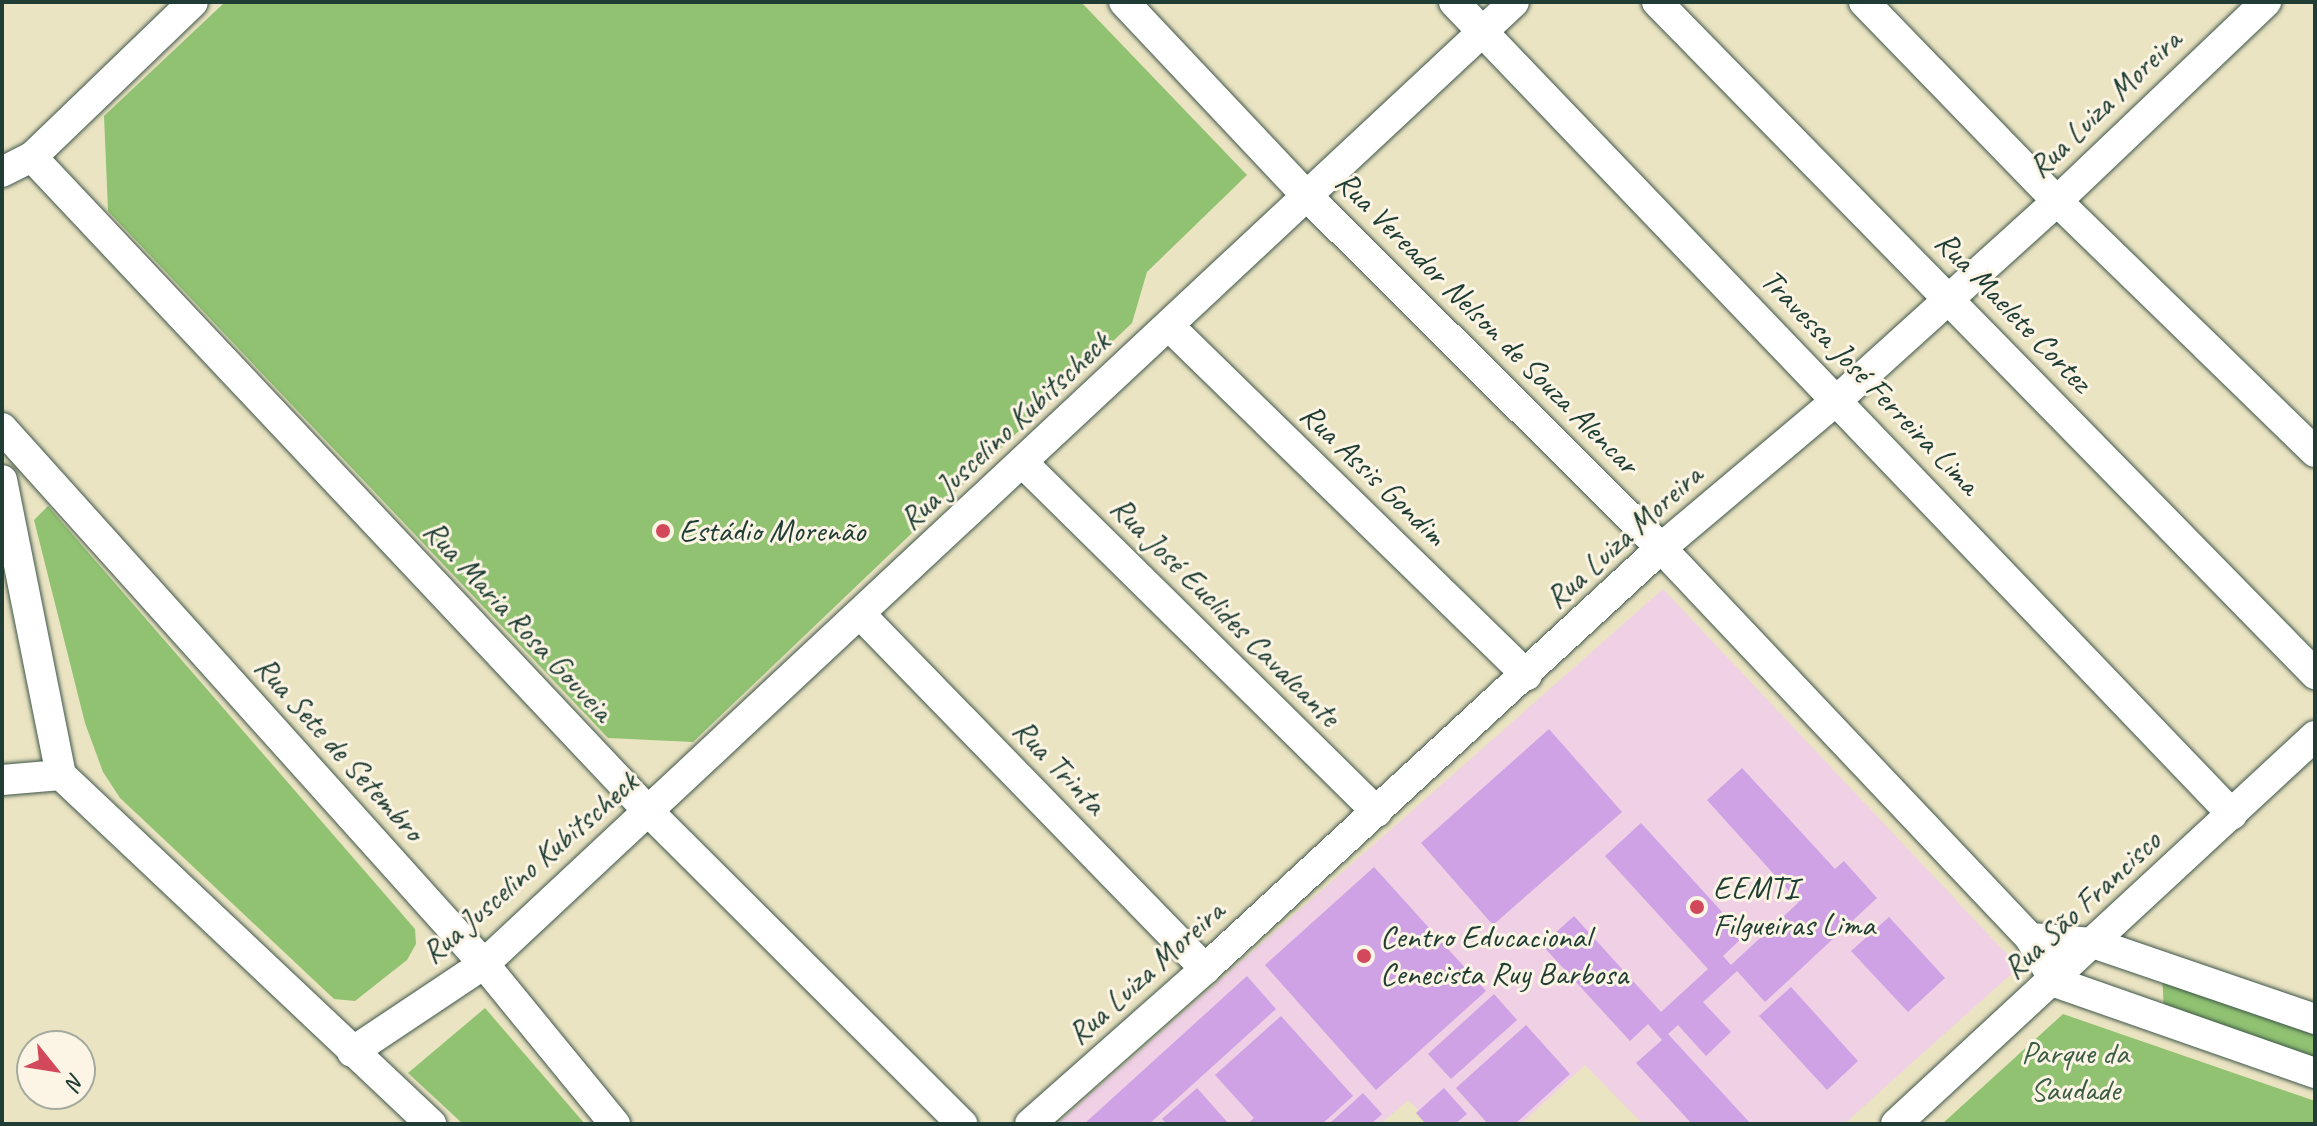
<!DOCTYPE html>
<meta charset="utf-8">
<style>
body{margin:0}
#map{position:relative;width:2317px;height:1126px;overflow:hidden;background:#ebe4c3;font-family:Caveat,sans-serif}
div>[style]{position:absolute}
.built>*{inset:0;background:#f0d0e5}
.green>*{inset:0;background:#91c272}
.building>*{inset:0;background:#cea2e4}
.roads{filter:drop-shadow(0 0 2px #3e5649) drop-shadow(0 0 2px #3e5649)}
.minor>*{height:30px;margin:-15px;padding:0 15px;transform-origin:15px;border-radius:15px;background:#fff}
.dots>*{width:22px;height:22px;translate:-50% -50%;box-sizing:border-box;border:4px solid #fcf5e5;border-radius:50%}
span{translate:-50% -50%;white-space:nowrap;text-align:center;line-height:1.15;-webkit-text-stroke:6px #fcf5e5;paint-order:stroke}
.street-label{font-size:32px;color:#1f3d34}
.poi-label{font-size:32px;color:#1f3d34}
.left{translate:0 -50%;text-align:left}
.park-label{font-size:32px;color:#3c5e44}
.frame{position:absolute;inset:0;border:4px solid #1f3d34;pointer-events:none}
.north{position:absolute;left:16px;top:1030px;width:80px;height:80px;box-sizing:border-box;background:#fcf5e5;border:2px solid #a4ab9e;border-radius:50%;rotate:120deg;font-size:22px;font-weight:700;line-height:32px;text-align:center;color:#1f3d34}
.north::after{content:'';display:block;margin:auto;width:28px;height:36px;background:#d1495b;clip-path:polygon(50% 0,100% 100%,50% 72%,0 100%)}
</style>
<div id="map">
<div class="built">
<div style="clip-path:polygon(1663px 589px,2019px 967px,1844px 1124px,1643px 1124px,1585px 1065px,1521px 1124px,1432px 1124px,1408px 1100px,1381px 1124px,1057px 1124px)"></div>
</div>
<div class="green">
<div style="clip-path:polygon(225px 2px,1081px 2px,1247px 175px,1147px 272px,1132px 323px,693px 742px,608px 738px,108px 211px,104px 116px)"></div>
<div style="clip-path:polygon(48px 506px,415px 929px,416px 944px,407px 960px,355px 1001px,334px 999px,120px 798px,103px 772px,85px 723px,34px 520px)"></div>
<div style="clip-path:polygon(2162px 972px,2315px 1027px,2315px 1062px,2164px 1012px)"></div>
<div style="clip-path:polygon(485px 1008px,585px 1124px,463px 1124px,408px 1073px)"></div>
<div style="clip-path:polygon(2063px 1014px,2315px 1101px,2315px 1124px,1942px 1124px)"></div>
</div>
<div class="building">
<div style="clip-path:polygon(1549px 729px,1622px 812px,1493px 925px,1421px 843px)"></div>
<div style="clip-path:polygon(1742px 768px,1835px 869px,1844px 861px,1877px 898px,1765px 1002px,1737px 971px,1703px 1002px,1731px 1032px,1706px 1056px,1678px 1025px,1668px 1034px,1751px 1124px,1692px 1124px,1636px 1063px,1662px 1040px,1648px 1024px,1630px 1041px,1542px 945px,1574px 916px,1661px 1012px,1708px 969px,1605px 856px,1641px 823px,1744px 936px,1723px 956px,1731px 965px,1799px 902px,1707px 800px)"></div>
<div style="clip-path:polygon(1374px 867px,1486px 991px,1376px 1090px,1265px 965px)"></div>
<div style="clip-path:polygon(1889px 917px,1945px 978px,1908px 1012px,1851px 951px)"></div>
<div style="clip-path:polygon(1247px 976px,1276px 1009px,1149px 1124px,1084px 1124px)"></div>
<div style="clip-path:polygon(1791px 987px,1858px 1061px,1827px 1090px,1759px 1016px)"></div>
<div style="clip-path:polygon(1494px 994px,1517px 1020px,1451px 1079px,1428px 1054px)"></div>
<div style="clip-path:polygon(1281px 1016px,1353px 1096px,1322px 1124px,1247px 1124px,1254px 1118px,1215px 1075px)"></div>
<div style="clip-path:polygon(1526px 1025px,1570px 1074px,1515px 1124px,1488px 1124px,1456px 1088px)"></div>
<div style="clip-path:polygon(1197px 1088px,1229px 1124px,1167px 1124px,1162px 1119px)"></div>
<div style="clip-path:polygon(1444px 1088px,1467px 1114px,1455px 1124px,1426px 1124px,1416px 1113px)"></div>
<div style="clip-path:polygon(1363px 1093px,1382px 1114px,1371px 1124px,1329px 1124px)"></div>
</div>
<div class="roads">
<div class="minor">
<div style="left:1124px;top:2px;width:264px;rotate:46.7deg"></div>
<div style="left:1305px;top:194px;width:502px;rotate:44.84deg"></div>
<div style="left:1661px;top:548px;width:537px;rotate:46.58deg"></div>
<div style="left:2030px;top:938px;width:51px;rotate:60.4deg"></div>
<div style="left:2055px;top:982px;width:275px;rotate:19.3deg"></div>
<div style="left:1454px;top:2px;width:1125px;rotate:46.23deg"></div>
<div style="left:1657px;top:2px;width:941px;rotate:45.6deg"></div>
<div style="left:1864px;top:2px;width:277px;rotate:45.9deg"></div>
<div style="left:2057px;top:201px;width:360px;rotate:44.2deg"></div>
<div style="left:32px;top:157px;width:901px;rotate:46.71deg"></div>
<div style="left:650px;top:813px;width:441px;rotate:44.9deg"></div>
<div style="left:2px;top:172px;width:34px;rotate:-27deg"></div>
<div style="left:32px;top:157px;width:223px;rotate:-43.9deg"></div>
<div style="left:1169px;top:326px;width:500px;rotate:44.3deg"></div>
<div style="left:2px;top:428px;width:721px;rotate:48.04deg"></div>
<div style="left:484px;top:964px;width:207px;rotate:50.7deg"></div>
<div style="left:1023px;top:463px;width:497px;rotate:44.6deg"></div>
<div style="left:2px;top:480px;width:301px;rotate:78.7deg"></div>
<div style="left:861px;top:615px;width:494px;rotate:45.8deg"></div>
<div style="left:2px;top:780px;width:59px;rotate:-4.8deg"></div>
<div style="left:61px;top:775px;width:509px;rotate:43.33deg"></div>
<div style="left:2030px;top:938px;width:63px;rotate:4.5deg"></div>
<div style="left:2093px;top:943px;width:235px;rotate:18.9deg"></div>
<div style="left:352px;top:1052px;width:159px;rotate:-33.7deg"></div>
<div style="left:484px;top:964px;width:1409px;rotate:-43.04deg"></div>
<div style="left:1030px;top:1124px;width:234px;rotate:-41.5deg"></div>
<div style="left:1205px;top:969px;width:621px;rotate:-42.71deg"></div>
<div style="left:1661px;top:548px;width:230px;rotate:-40.1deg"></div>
<div style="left:1837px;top:400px;width:297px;rotate:-42.1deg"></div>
<div style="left:2057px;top:201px;width:289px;rotate:-43.6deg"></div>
<div style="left:1896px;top:1124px;width:571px;rotate:-42.8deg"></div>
</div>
</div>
<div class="dots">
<div style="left:663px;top:531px;background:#d1495b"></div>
<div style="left:1697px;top:907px;background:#d1495b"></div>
<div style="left:1364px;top:956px;background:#d1495b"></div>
</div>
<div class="street-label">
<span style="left:2105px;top:104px;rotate:-44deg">Rua Luiza Moreira</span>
<span style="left:2013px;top:312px;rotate:46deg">Rua Maelete Cortez</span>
<span style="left:1487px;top:323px;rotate:45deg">Rua Vereador Nelson de Souza Alencar</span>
<span style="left:1870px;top:382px;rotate:46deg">Travessa José Ferreira Lima</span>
<span style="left:1005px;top:431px;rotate:-43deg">Rua Juscelino Kubitscheck</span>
<span style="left:1373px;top:475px;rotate:44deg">Rua Assis Gondim</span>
<span style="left:1624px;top:537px;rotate:-42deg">Rua Luiza Moreira</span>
<span style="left:1225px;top:612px;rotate:45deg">Rua José Euclides Cavalcante</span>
<span style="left:518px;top:621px;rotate:47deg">Rua Maria Rosa Gouveia</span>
<span style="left:339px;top:749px;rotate:48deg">Rua Sete de Setembro</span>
<span style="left:1059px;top:767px;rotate:46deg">Rua Trinta</span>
<span style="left:530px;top:868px;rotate:-41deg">Rua Juscelino Kubitscheck</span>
<span style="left:2082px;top:905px;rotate:-43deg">Rua São Francisco</span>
<span style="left:1146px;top:973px;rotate:-42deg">Rua Luiza Moreira</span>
</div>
<div class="poi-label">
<span class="left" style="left:679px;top:531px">Estádio Morenão</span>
<span class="left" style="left:1713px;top:907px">EEMTI<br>Filgueiras Lima</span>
<span class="left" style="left:1380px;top:956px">Centro Educacional<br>Cenecista Ruy Barbosa</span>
</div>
<div class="park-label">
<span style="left:2075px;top:1072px">Parque da<br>Saudade</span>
</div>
<div class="frame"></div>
<div class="north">N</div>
</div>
